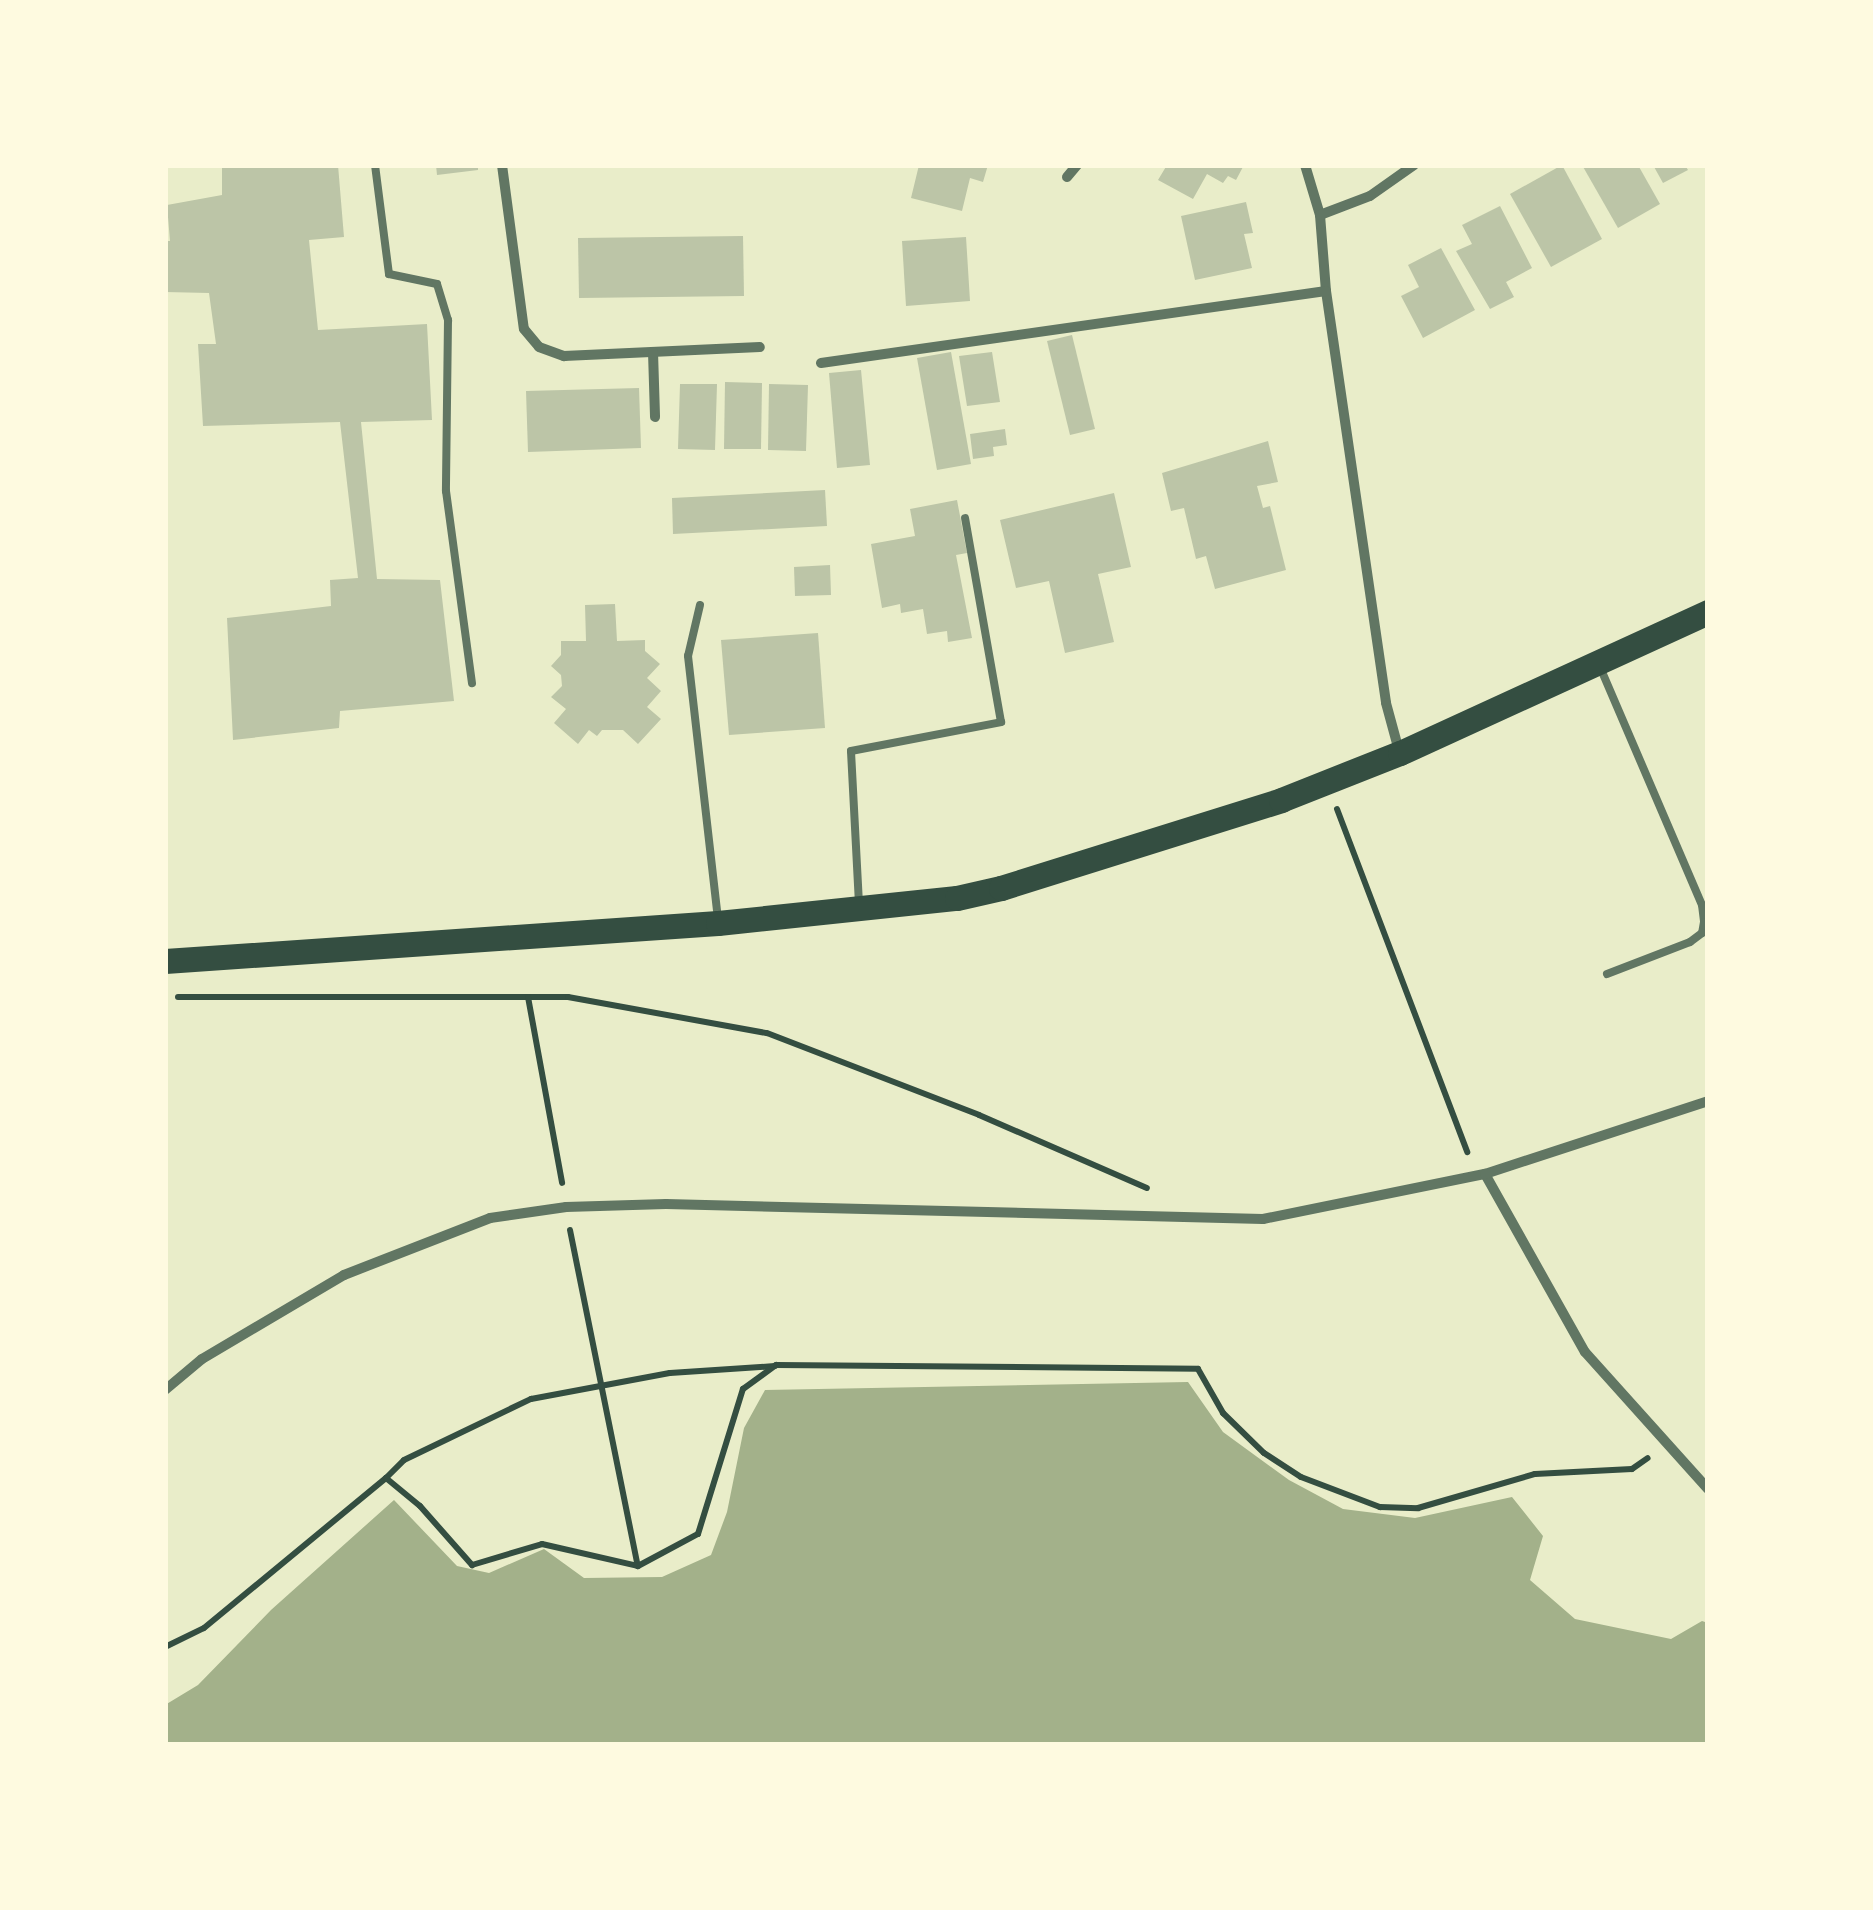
<!DOCTYPE html>
<style>
body{margin:0}
#map{position:relative;width:1873px;height:1910px;overflow:hidden;background:#e9edc9;font-family:"Source Sans 3",sans-serif}
div>[style]{position:absolute}
.water>*{inset:0;background:#a3b18a}
.building>*{inset:0;background:#bcc5a7}
.path>*{height:6px;margin:-3px;padding:0 3px;transform-origin:3px;border-radius:3px;background:#344e41}
.service>*{height:8px;margin:-4px;padding:0 4px;transform-origin:4px;border-radius:4px;background:#617663}
.minor>*{height:10px;margin:-5px;padding:0 5px;transform-origin:5px;border-radius:5px;background:#617663}
.primary>*{height:25px;margin:-12.5px;padding:0 12.5px;transform-origin:12.5px;border-radius:12.5px;background:#344e41}
span{translate:-50% -50%;white-space:nowrap;text-align:center;line-height:1.15;-webkit-text-stroke:10px #fefae0;paint-order:stroke}
.frame{position:absolute;inset:0;border:168px solid #fefae0;pointer-events:none}
</style>
<div id="map">
<div class="water">
<div style="clip-path:polygon(1188px 1382px,1223px 1432px,1289px 1480px,1343px 1509px,1415px 1518px,1512px 1497px,1543px 1536px,1530px 1580px,1575px 1619px,1671px 1639px,1702px 1621px,1708px 1623px,1708px 1745px,165px 1745px,165px 1705px,198px 1685px,271px 1610px,394px 1500px,457px 1566px,489px 1573px,544px 1549px,584px 1578px,662px 1577px,711px 1555px,727px 1512px,744px 1428px,765px 1390px)"></div>
</div>
<div class="building">
<div style="clip-path:polygon(222px 165px,338px 165px,344px 237px,309px 240px,318px 330px,427px 324px,432px 420px,361px 422px,377px 579px,440px 580px,454px 701px,340px 711px,339px 728px,233px 740px,227px 618px,331px 606px,330px 580px,358px 578px,340px 422px,203px 426px,198px 344px,216px 344px,209px 293px,165px 292px,165px 241px,170px 241px,167px 205px,222px 195px)"></div>
<div style="clip-path:polygon(436px 165px,478px 165px,478px 170px,437px 175px)"></div>
<div style="clip-path:polygon(919px 165px,988px 165px,983px 182px,970px 178px,962px 211px,911px 198px)"></div>
<div style="clip-path:polygon(1167px 165px,1244px 165px,1236px 180px,1228px 176px,1223px 183px,1207px 174px,1193px 199px,1158px 180px)"></div>
<div style="clip-path:polygon(1562px 165px,1602px 239px,1551px 267px,1510px 194px)"></div>
<div style="clip-path:polygon(1582px 165px,1638px 165px,1660px 204px,1618px 228px)"></div>
<div style="clip-path:polygon(1653px 165px,1685px 165px,1688px 170px,1663px 183px)"></div>
<div style="clip-path:polygon(1246px 202px,1253px 233px,1244px 234px,1252px 268px,1195px 280px,1181px 216px)"></div>
<div style="clip-path:polygon(1500px 206px,1532px 268px,1506px 282px,1514px 297px,1490px 309px,1456px 251px,1472px 244px,1462px 225px)"></div>
<div style="clip-path:polygon(743px 236px,744px 296px,579px 298px,578px 238px)"></div>
<div style="clip-path:polygon(966px 237px,970px 301px,906px 306px,902px 241px)"></div>
<div style="clip-path:polygon(1441px 248px,1475px 310px,1423px 338px,1401px 296px,1419px 287px,1408px 265px)"></div>
<div style="clip-path:polygon(1072px 335px,1095px 429px,1070px 435px,1047px 341px)"></div>
<div style="clip-path:polygon(951px 352px,971px 464px,937px 470px,917px 358px)"></div>
<div style="clip-path:polygon(992px 352px,1000px 402px,967px 406px,959px 356px)"></div>
<div style="clip-path:polygon(861px 370px,870px 465px,837px 468px,829px 373px)"></div>
<div style="clip-path:polygon(725px 382px,762px 383px,761px 449px,724px 449px)"></div>
<div style="clip-path:polygon(680px 384px,717px 384px,715px 450px,678px 449px)"></div>
<div style="clip-path:polygon(769px 384px,808px 385px,806px 451px,768px 450px)"></div>
<div style="clip-path:polygon(639px 388px,641px 448px,528px 452px,526px 391px)"></div>
<div style="clip-path:polygon(1005px 429px,1007px 445px,993px 447px,994px 456px,973px 459px,970px 434px)"></div>
<div style="clip-path:polygon(1268px 441px,1278px 482px,1257px 486px,1263px 508px,1270px 506px,1286px 570px,1215px 589px,1206px 556px,1196px 559px,1184px 508px,1171px 511px,1162px 473px)"></div>
<div style="clip-path:polygon(825px 490px,827px 526px,673px 534px,672px 498px)"></div>
<div style="clip-path:polygon(1114px 493px,1131px 567px,1098px 574px,1114px 642px,1065px 653px,1049px 581px,1016px 588px,1000px 520px)"></div>
<div style="clip-path:polygon(957px 500px,967px 553px,956px 555px,972px 638px,948px 642px,947px 631px,927px 634px,923px 609px,901px 613px,900px 604px,882px 608px,871px 544px,915px 536px,910px 509px)"></div>
<div style="clip-path:polygon(830px 565px,831px 595px,795px 596px,794px 567px)"></div>
<div style="clip-path:polygon(615px 604px,617px 641px,645px 640px,645px 651px,660px 664px,647px 678px,661px 691px,647px 707px,661px 719px,638px 744px,623px 730px,602px 730px,597px 736px,589px 730px,578px 744px,554px 723px,566px 709px,551px 697px,562px 686px,561px 675px,551px 666px,561px 655px,561px 641px,586px 641px,585px 605px)"></div>
<div style="clip-path:polygon(818px 633px,825px 728px,729px 735px,721px 640px)"></div>
</div>
<div class="path">
<div style="left:1337px;top:809px;width:367px;rotate:69.2deg"></div>
<div style="left:178px;top:997px;width:390px"></div>
<div style="left:568px;top:997px;width:202px;rotate:10.3deg"></div>
<div style="left:767px;top:1033px;width:227px;rotate:21.1deg"></div>
<div style="left:979px;top:1115px;width:183px;rotate:23.5deg"></div>
<div style="left:528px;top:997px;width:189px;rotate:79.6deg"></div>
<div style="left:570px;top:1230px;width:343px;rotate:78.6deg"></div>
<div style="left:386px;top:1478px;width:25px;rotate:-45deg"></div>
<div style="left:404px;top:1460px;width:141px;rotate:-25.7deg"></div>
<div style="left:531px;top:1399px;width:141px;rotate:-10.6deg"></div>
<div style="left:670px;top:1373px;width:105px;rotate:-3.8deg"></div>
<div style="left:165px;top:1647px;width:43px;rotate:-26deg"></div>
<div style="left:204px;top:1628px;width:236px;rotate:-39.5deg"></div>
<div style="left:386px;top:1478px;width:44px;rotate:39.5deg"></div>
<div style="left:420px;top:1506px;width:79px;rotate:48.6deg"></div>
<div style="left:472px;top:1565px;width:73px;rotate:-16.7deg"></div>
<div style="left:542px;top:1544px;width:98px;rotate:12.9deg"></div>
<div style="left:638px;top:1566px;width:68px;rotate:-28.1deg"></div>
<div style="left:698px;top:1534px;width:152px;rotate:-72.8deg"></div>
<div style="left:743px;top:1389px;width:41px;rotate:-36deg"></div>
<div style="left:776px;top:1365px;width:422px;rotate:0.5deg"></div>
<div style="left:1198px;top:1369px;width:51px;rotate:60.4deg"></div>
<div style="left:1223px;top:1413px;width:57px;rotate:44.3deg"></div>
<div style="left:1264px;top:1453px;width:44px;rotate:33deg"></div>
<div style="left:1301px;top:1477px;width:85px;rotate:20.8deg"></div>
<div style="left:1380px;top:1507px;width:38px;rotate:2deg"></div>
<div style="left:1418px;top:1508px;width:122px;rotate:-16.2deg"></div>
<div style="left:1535px;top:1474px;width:97px;rotate:-3deg"></div>
<div style="left:1632px;top:1469px;width:19px;rotate:-35deg"></div>
</div>
<div class="service">
<div style="left:375px;top:165px;width:110px;rotate:82.7deg"></div>
<div style="left:389px;top:274px;width:49px;rotate:11.8deg"></div>
<div style="left:437px;top:284px;width:38px;rotate:73deg"></div>
<div style="left:448px;top:320px;width:171px;rotate:90.7deg"></div>
<div style="left:446px;top:491px;width:194px;rotate:82.3deg"></div>
<div style="left:700px;top:605px;width:52px;rotate:103.2deg"></div>
<div style="left:688px;top:656px;width:265px;rotate:83.5deg"></div>
<div style="left:1600px;top:667px;width:259px;rotate:66.8deg"></div>
<div style="left:1702px;top:905px;width:17px;rotate:83deg"></div>
<div style="left:1704px;top:922px;width:11px;rotate:100deg"></div>
<div style="left:1702px;top:933px;width:15px;rotate:143deg"></div>
<div style="left:1690px;top:942px;width:89px;rotate:158.9deg"></div>
<div style="left:859px;top:904px;width:153px;rotate:-93deg"></div>
<div style="left:851px;top:751px;width:153px;rotate:-10.9deg"></div>
<div style="left:1001px;top:722px;width:207px;rotate:-100deg"></div>
</div>
<div class="minor">
<div style="left:502px;top:165px;width:165px;rotate:82.4deg"></div>
<div style="left:524px;top:329px;width:23px;rotate:50deg"></div>
<div style="left:539px;top:347px;width:27px;rotate:20deg"></div>
<div style="left:564px;top:356px;width:196px;rotate:-2.6deg"></div>
<div style="left:1305px;top:165px;width:52px;rotate:73.3deg"></div>
<div style="left:1320px;top:215px;width:76px;rotate:85.5deg"></div>
<div style="left:1326px;top:291px;width:416px;rotate:81.7deg"></div>
<div style="left:1386px;top:703px;width:50px;rotate:74.8deg"></div>
<div style="left:1067px;top:177px;width:16px;rotate:-50deg"></div>
<div style="left:1320px;top:215px;width:53px;rotate:-20.8deg"></div>
<div style="left:1370px;top:196px;width:54px;rotate:-35.2deg"></div>
<div style="left:653px;top:352px;width:65px;rotate:88.2deg"></div>
<div style="left:821px;top:363px;width:510px;rotate:-8.11deg"></div>
<div style="left:1485px;top:1174px;width:204px;rotate:60.7deg"></div>
<div style="left:1585px;top:1352px;width:184px;rotate:48.1deg"></div>
<div style="left:165px;top:1390px;width:48px;rotate:-40deg"></div>
<div style="left:202px;top:1359px;width:165px;rotate:-30.6deg"></div>
<div style="left:344px;top:1275px;width:157px;rotate:-21.3deg"></div>
<div style="left:490px;top:1218px;width:77px;rotate:-8.2deg"></div>
<div style="left:566px;top:1207px;width:100px;rotate:-1.7deg"></div>
<div style="left:666px;top:1204px;width:597px;rotate:1.44deg"></div>
<div style="left:1263px;top:1219px;width:227px;rotate:-11.5deg"></div>
<div style="left:1485px;top:1174px;width:235px;rotate:-18.1deg"></div>
</div>
<div class="primary">
<div style="left:165px;top:961px;width:554px;rotate:-3.93deg"></div>
<div style="left:718px;top:923px;width:240px;rotate:-6deg"></div>
<div style="left:957px;top:898px;width:45px;rotate:-12.8deg"></div>
<div style="left:1001px;top:888px;width:294px;rotate:-17.4deg"></div>
<div style="left:1281px;top:800px;width:128px;rotate:-21.6deg"></div>
<div style="left:1400px;top:753px;width:339px;rotate:-24.6deg"></div>
</div>
<div class="frame"></div>
</div>
